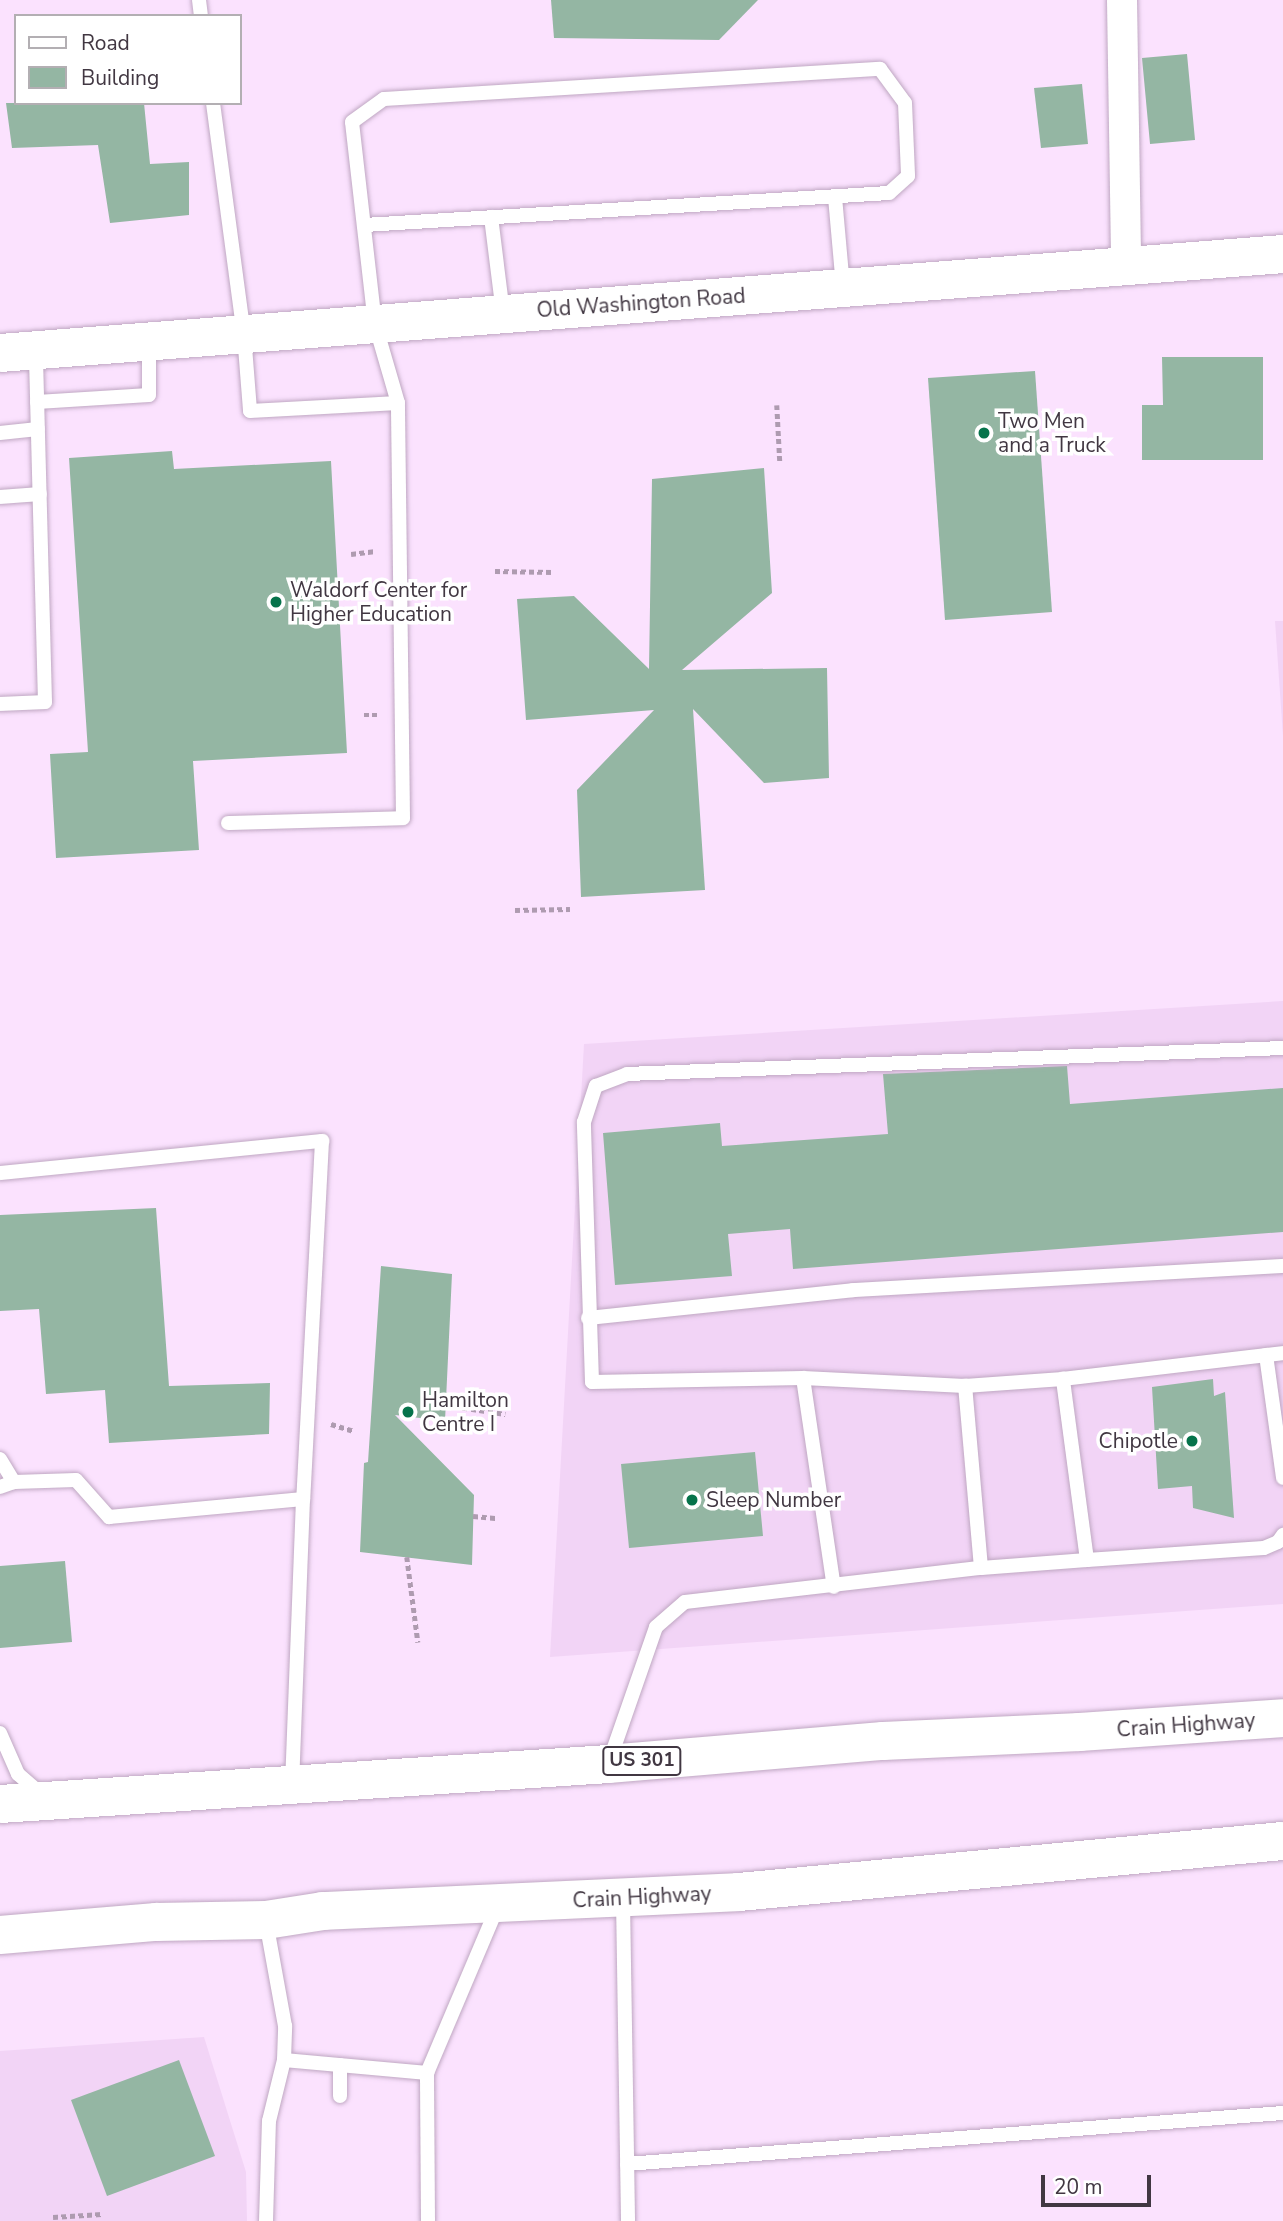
<!DOCTYPE html>
<style>
body{margin:0}
#map{position:relative;width:1283px;height:2221px;overflow:hidden;background:#fbe2fe;font-family:"Nunito Sans",sans-serif}
div>[style]{position:absolute}
.built>*{inset:0;background:#f2d4f6}
.building>*{inset:0;background:#94b6a3}
.path>*{height:4.5px;margin-top:-2.25px;transform-origin:0;background:repeating-linear-gradient(90deg,#ae9bb0 0 5px,transparent 0 8.5px)}
.roads{filter:drop-shadow(0 0 2px #bfa7c2) drop-shadow(0 0 2px #bfa7c2)}
.lane>*{height:14px;margin:-7px;padding:0 7px;transform-origin:7px;border-radius:7px;background:#fff}
.street>*{height:30px;margin:-15px;padding:0 15px;transform-origin:15px;border-radius:15px;background:#fff}
.secondary>*{height:38px;margin:-19px;padding:0 19px;transform-origin:19px;border-radius:19px;background:#fff}
.highway>*{height:38px;margin:-19px;padding:0 19px;transform-origin:19px;border-radius:19px;background:#fff}
.dots>*{width:19px;height:19px;translate:-50% -50%;box-sizing:border-box;border:4px solid #fff;border-radius:50%}
span{translate:-50% -50%;white-space:nowrap;text-align:center;line-height:1.15;-webkit-text-stroke:7px #fff;paint-order:stroke}
.shield-label span{padding:2px 5px;background:#fff;border:2px solid;border-radius:5px;-webkit-text-stroke-width:0}
.shield-label{font-size:19px;color:#413742;font-weight:700}
.street-label{font-size:21px;color:#413742}
.poi-label{font-size:21px;color:#413742}
.left{translate:0 -50%;text-align:left}
.right{translate:-100% -50%;text-align:right}
.legend{position:absolute;left:14px;top:14px;width:228px;height:91px;box-sizing:border-box;background:#fff;border:2px solid #b3afb3;margin:0;padding:9px 12px;list-style:none;font-size:21px;color:#413742}
.legend li{display:flex;align-items:center;gap:14px;height:35px}
.legend b{width:35px;border:2px solid #b3afb3}
.scale{position:absolute;left:1041px;top:2175px;width:110px;height:32px;box-sizing:border-box;border:4px solid #413742;border-top:0;padding-left:9px;font-size:21px;line-height:24px;white-space:nowrap;color:#413742;-webkit-text-stroke:5px #fff;paint-order:stroke}
</style>
<div id="map">
<div class="built">
<div style="clip-path:polygon(1275px 621px,1283px 621px,1283px 736px)"></div>
<div style="clip-path:polygon(1283px 1001px,1283px 1604px,550px 1657px,584px 1044px)"></div>
<div style="clip-path:polygon(204px 2037px,246px 2172px,247px 2221px,0 2221px,0 2051px)"></div>
</div>
<div class="building">
<div style="clip-path:polygon(551px 0,758px 0,719px 40px,554px 38px)"></div>
<div style="clip-path:polygon(1187px 54px,1195px 140px,1150px 144px,1142px 58px)"></div>
<div style="clip-path:polygon(1082px 84px,1088px 144px,1041px 148px,1034px 88px)"></div>
<div style="clip-path:polygon(6px 103px,144px 103px,150px 164px,189px 162px,189px 215px,110px 223px,98px 145px,12px 148px)"></div>
<div style="clip-path:polygon(1162px 357px,1263px 357px,1263px 460px,1142px 460px,1142px 405px,1163px 405px)"></div>
<div style="clip-path:polygon(1035px 371px,1052px 612px,945px 620px,928px 378px)"></div>
<div style="clip-path:polygon(172px 451px,174px 469px,331px 461px,347px 753px,193px 761px,199px 850px,56px 858px,50px 754px,88px 752px,69px 458px)"></div>
<div style="clip-path:polygon(764px 468px,772px 593px,682px 670px,827px 668px,829px 778px,764px 783px,693px 709px,705px 890px,581px 897px,577px 790px,654px 710px,526px 720px,517px 599px,574px 596px,649px 669px,652px 479px)"></div>
<div style="clip-path:polygon(1067px 1066px,1070px 1104px,1283px 1088px,1283px 1232px,793px 1269px,790px 1229px,728px 1234px,732px 1276px,615px 1285px,603px 1133px,720px 1123px,722px 1146px,888px 1134px,883px 1074px)"></div>
<div style="clip-path:polygon(156px 1208px,169px 1386px,270px 1383px,269px 1434px,109px 1443px,105px 1390px,46px 1394px,39px 1309px,0 1311px,0 1215px)"></div>
<div style="clip-path:polygon(381px 1266px,452px 1274px,445px 1421px,395px 1415px,474px 1495px,472px 1565px,360px 1552px,364px 1463px,368px 1462px)"></div>
<div style="clip-path:polygon(1213px 1379px,1214px 1396px,1225px 1392px,1234px 1518px,1193px 1508px,1192px 1486px,1158px 1489px,1152px 1387px)"></div>
<div style="clip-path:polygon(755px 1452px,763px 1536px,629px 1548px,621px 1464px)"></div>
<div style="clip-path:polygon(65px 1561px,72px 1642px,0 1648px,0 1566px)"></div>
<div style="clip-path:polygon(179px 2060px,215px 2156px,107px 2196px,71px 2100px)"></div>
</div>
<div class="path">
<div style="left:777px;top:405px;width:57px;rotate:87deg"></div>
<div style="left:351px;top:554px;width:23px;rotate:-7deg"></div>
<div style="left:495px;top:571px;width:58px;rotate:1deg"></div>
<div style="left:364px;top:715px;width:13px"></div>
<div style="left:515px;top:910px;width:55px;rotate:-1deg"></div>
<div style="left:446px;top:1405px;width:60px;rotate:8.7deg"></div>
<div style="left:331px;top:1424px;width:24px;rotate:17deg"></div>
<div style="left:473px;top:1516px;width:25px;rotate:5deg"></div>
<div style="left:407px;top:1557px;width:86px;rotate:82.6deg"></div>
<div style="left:53px;top:2217px;width:49px;rotate:-3.5deg"></div>
</div>
<div class="roads">
<div class="lane">
<div style="left:199px;top:0;width:16px;rotate:83deg"></div>
<div style="left:213px;top:103px;width:233px;rotate:82.4deg"></div>
<div style="left:244px;top:334px;width:77px;rotate:85.5deg"></div>
<div style="left:250px;top:411px;width:148px;rotate:-3.1deg"></div>
<div style="left:835px;top:197px;width:90px;rotate:84.9deg"></div>
<div style="left:491px;top:217px;width:97px;rotate:82.9deg"></div>
<div style="left:37px;top:402px;width:112px;rotate:-3.6deg"></div>
<div style="left:149px;top:395px;width:52px;rotate:-90deg"></div>
<div style="left:0;top:433px;width:38px;rotate:-6deg"></div>
<div style="left:0;top:497px;width:40px;rotate:-4.3deg"></div>
<div style="left:0;top:704px;width:45px;rotate:-2.5deg"></div>
<div style="left:45px;top:702px;width:350px;rotate:-91.5deg"></div>
<div style="left:228px;top:823px;width:175px;rotate:-1.6deg"></div>
<div style="left:403px;top:818px;width:415px;rotate:-90.7deg"></div>
<div style="left:398px;top:403px;width:82px;rotate:-106.2deg"></div>
<div style="left:375px;top:324px;width:203px;rotate:-96.5deg"></div>
<div style="left:352px;top:122px;width:39px;rotate:-36deg"></div>
<div style="left:384px;top:99px;width:497px;rotate:-3.5deg"></div>
<div style="left:880px;top:69px;width:42px;rotate:53.7deg"></div>
<div style="left:905px;top:103px;width:73px;rotate:87.6deg"></div>
<div style="left:908px;top:176px;width:25px;rotate:138deg"></div>
<div style="left:889px;top:193px;width:526px;rotate:176.51deg"></div>
<div style="left:0;top:1173px;width:324px;rotate:-5.7deg"></div>
<div style="left:322px;top:1141px;width:359px;rotate:93deg"></div>
<div style="left:588px;top:1318px;width:266px;rotate:-6deg"></div>
<div style="left:853px;top:1290px;width:431px;rotate:-3.2deg"></div>
<div style="left:1266px;top:1355px;width:124px;rotate:82.1deg"></div>
<div style="left:803px;top:1378px;width:211px;rotate:81.6deg"></div>
<div style="left:965px;top:1386px;width:162px;rotate:-177.2deg"></div>
<div style="left:803px;top:1378px;width:211px;rotate:178.9deg"></div>
<div style="left:592px;top:1382px;width:260px;rotate:-91.8deg"></div>
<div style="left:584px;top:1122px;width:38px;rotate:-72deg"></div>
<div style="left:596px;top:1086px;width:33px;rotate:-21deg"></div>
<div style="left:627px;top:1074px;width:657px;rotate:-2.27deg"></div>
<div style="left:0;top:1459px;width:27px;rotate:59deg"></div>
<div style="left:14px;top:1482px;width:62px;rotate:-1.8deg"></div>
<div style="left:76px;top:1480px;width:50px;rotate:48.3deg"></div>
<div style="left:109px;top:1517px;width:195px;rotate:-5.3deg"></div>
<div style="left:303px;top:1499px;width:284px;rotate:92.2deg"></div>
<div style="left:0;top:1487px;width:15px;rotate:-20deg"></div>
<div style="left:1087px;top:1560px;width:177px;rotate:-3.9deg"></div>
<div style="left:1264px;top:1548px;width:15px;rotate:-23deg"></div>
<div style="left:1278px;top:1542px;width:9px;rotate:-54deg"></div>
<div style="left:981px;top:1568px;width:183px;rotate:-95deg"></div>
<div style="left:965px;top:1386px;width:98px;rotate:-4.1deg"></div>
<div style="left:0;top:1733px;width:45px;rotate:66.3deg"></div>
<div style="left:18px;top:1774px;width:32px;rotate:41deg"></div>
<div style="left:609px;top:1762px;width:143px;rotate:-70.8deg"></div>
<div style="left:656px;top:1627px;width:38px;rotate:-41deg"></div>
<div style="left:685px;top:1602px;width:298px;rotate:-6.6deg"></div>
<div style="left:981px;top:1568px;width:106px;rotate:-4.3deg"></div>
<div style="left:1087px;top:1560px;width:183px;rotate:-97.6deg"></div>
<div style="left:1063px;top:1379px;width:222px;rotate:-6.7deg"></div>
<div style="left:623px;top:1900px;width:321px;rotate:89.1deg"></div>
<div style="left:284px;top:2060px;width:144px;rotate:5.2deg"></div>
<div style="left:340px;top:2065px;width:31px;rotate:90deg"></div>
<div style="left:627px;top:2164px;width:658px;rotate:-4.45deg"></div>
<div style="left:266px;top:2221px;width:100px;rotate:-88.3deg"></div>
<div style="left:269px;top:2121px;width:63px;rotate:-76.2deg"></div>
<div style="left:284px;top:2060px;width:34px;rotate:-88deg"></div>
<div style="left:285px;top:2026px;width:107px;rotate:-100.3deg"></div>
<div style="left:428px;top:2221px;width:148px;rotate:-90.4deg"></div>
<div style="left:427px;top:2073px;width:179px;rotate:-67deg"></div>
</div>
<div class="street">
<div style="left:1122px;top:0;width:266px;rotate:89.1deg"></div>
</div>
<div class="secondary">
<div style="left:0;top:353px;width:1287px;rotate:-4.41deg"></div>
</div>
<div class="highway">
<div style="left:0;top:1804px;width:609px;rotate:-3.76deg"></div>
<div style="left:608px;top:1764px;width:276px;rotate:-4.8deg"></div>
<div style="left:883px;top:1741px;width:197px;rotate:-2.6deg"></div>
<div style="left:1080px;top:1732px;width:203px;rotate:-3.9deg"></div>
<div style="left:0;top:1935px;width:157px;rotate:-4.8deg"></div>
<div style="left:156px;top:1922px;width:110px;rotate:-1deg"></div>
<div style="left:266px;top:1920px;width:58px;rotate:-9deg"></div>
<div style="left:323px;top:1911px;width:416px;rotate:-2.6deg"></div>
<div style="left:739px;top:1892px;width:546px;rotate:-5.36deg"></div>
</div>
</div>
<div class="dots">
<div style="left:984px;top:433px;background:#06734b"></div>
<div style="left:276px;top:602px;background:#06734b"></div>
<div style="left:408px;top:1412px;background:#06734b"></div>
<div style="left:1192px;top:1441px;background:#06734b"></div>
<div style="left:692px;top:1500px;background:#06734b"></div>
</div>
<div class="shield-label">
<span style="left:642px;top:1761px">US 301</span>
</div>
<div class="street-label">
<span style="left:641px;top:303px;rotate:-4deg">Old Washington Road</span>
<span style="left:1186px;top:1725px;rotate:-4deg">Crain Highway</span>
<span style="left:642px;top:1897px;rotate:-3deg">Crain Highway</span>
</div>
<div class="poi-label">
<span class="left" style="left:998px;top:433px">Two Men<br>and a Truck</span>
<span class="left" style="left:290px;top:602px">Waldorf Center for<br>Higher Education</span>
<span class="left" style="left:422px;top:1412px">Hamilton<br>Centre I</span>
<span class="right" style="left:1178px;top:1441px">Chipotle</span>
<span class="left" style="left:706px;top:1500px">Sleep Number</span>
</div>
<ul class="legend">
<li><b style="height:9px;background:#fff"></b>Road</li>
<li><b style="height:19px;background:#94b6a3"></b>Building</li>
</ul>
<div class="scale">20 m</div>
</div>
